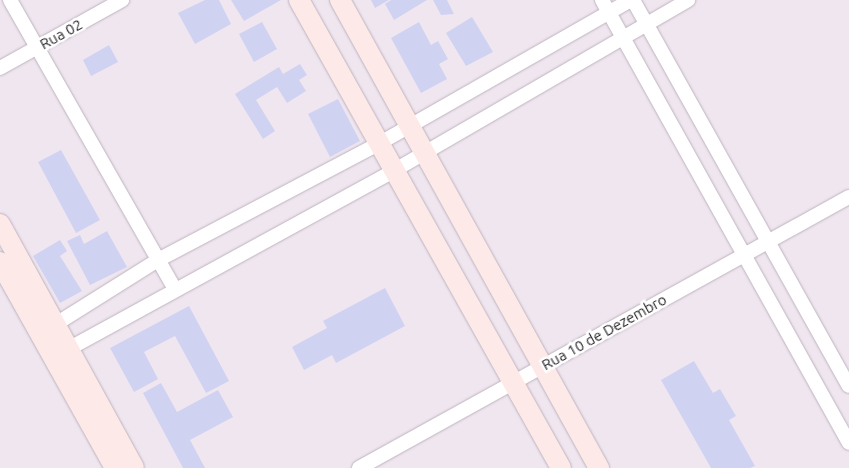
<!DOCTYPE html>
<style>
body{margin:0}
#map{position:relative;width:849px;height:468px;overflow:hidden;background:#f0e6f0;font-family:Ubuntu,sans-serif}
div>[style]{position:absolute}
.building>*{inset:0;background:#d0d2f2}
.roads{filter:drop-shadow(0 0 1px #bdb3bd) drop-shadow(0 0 1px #bdb3bd)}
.street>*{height:14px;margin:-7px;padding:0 7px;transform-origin:7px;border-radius:7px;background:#fff}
.secondary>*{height:20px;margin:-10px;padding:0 10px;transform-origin:10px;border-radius:10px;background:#fdeae8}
span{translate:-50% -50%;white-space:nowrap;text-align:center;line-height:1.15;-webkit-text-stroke:5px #fff;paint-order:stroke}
.street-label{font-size:15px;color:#292529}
</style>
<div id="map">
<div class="building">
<div style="clip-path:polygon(205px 0,219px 0,231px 24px,195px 44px,178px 13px)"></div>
<div style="clip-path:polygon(231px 0,281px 0,244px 21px)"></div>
<div style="clip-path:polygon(371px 0,389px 0,375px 8px)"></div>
<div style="clip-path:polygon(391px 0,427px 0,394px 20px,385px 4px)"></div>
<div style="clip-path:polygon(433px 0,447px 0,454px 14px,441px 15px)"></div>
<div style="clip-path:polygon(472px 17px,493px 52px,466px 66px,446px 33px)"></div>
<div style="clip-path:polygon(262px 22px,277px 49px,254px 62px,239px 34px)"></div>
<div style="clip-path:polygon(419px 22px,431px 45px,438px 41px,448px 59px,439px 64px,447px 79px,421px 93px,391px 38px)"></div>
<div style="clip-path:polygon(109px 45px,118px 62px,91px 76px,83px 60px)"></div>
<div style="clip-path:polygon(300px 64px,307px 75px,299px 80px,306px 91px,287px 103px,277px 87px,256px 100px,275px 131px,263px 139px,235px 94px,279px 67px,283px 74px)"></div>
<div style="clip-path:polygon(338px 99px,360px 141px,330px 157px,308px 114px)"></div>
<div style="clip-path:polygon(61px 150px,100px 220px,76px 233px,38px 162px)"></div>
<div style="clip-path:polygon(107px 231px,127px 267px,90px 285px,67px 241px,80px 235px,84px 244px)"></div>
<div style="clip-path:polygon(60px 240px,67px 251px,60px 256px,82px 291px,60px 303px,33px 256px)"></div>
<div style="clip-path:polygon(385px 288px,405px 326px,336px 363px,332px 355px,304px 370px,292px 347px,327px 328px,323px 321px)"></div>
<div style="clip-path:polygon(189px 306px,229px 381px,206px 393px,175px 336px,144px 352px,158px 379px,134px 392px,110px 348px)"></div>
<div style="clip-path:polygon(694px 361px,713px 393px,720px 389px,736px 416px,729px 420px,755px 466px,750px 468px,711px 468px,661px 380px)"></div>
<div style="clip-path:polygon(161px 383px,177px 412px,218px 390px,233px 417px,190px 440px,205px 468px,183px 468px,143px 393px)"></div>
</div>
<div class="roads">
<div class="street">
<div style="left:10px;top:0;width:333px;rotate:60.3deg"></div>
<div style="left:602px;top:0;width:507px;rotate:60.86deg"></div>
<div style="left:633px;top:0;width:442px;rotate:60.8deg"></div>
<div style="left:0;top:68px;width:140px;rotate:-29.1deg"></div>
<div style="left:48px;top:329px;width:130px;rotate:-32.1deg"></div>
<div style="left:158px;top:260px;width:251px;rotate:-27.8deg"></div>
<div style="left:380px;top:143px;width:289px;rotate:-29.7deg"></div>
<div style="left:61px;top:353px;width:381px;rotate:-28.7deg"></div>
<div style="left:395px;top:170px;width:339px;rotate:-30.1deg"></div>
<div style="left:359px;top:468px;width:560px;rotate:-28.95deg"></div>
</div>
<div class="secondary">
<div style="left:299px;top:0;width:536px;rotate:60.76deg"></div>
<div style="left:340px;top:0;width:535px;rotate:61.04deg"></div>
<div style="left:0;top:224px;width:278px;rotate:61.2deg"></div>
<div style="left:0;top:262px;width:236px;rotate:60.8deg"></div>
</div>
</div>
<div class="street-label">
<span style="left:61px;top:34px;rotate:-29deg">Rua 02</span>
<span style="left:604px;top:332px;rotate:-29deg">Rua 10 de Dezembro</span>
</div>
</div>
